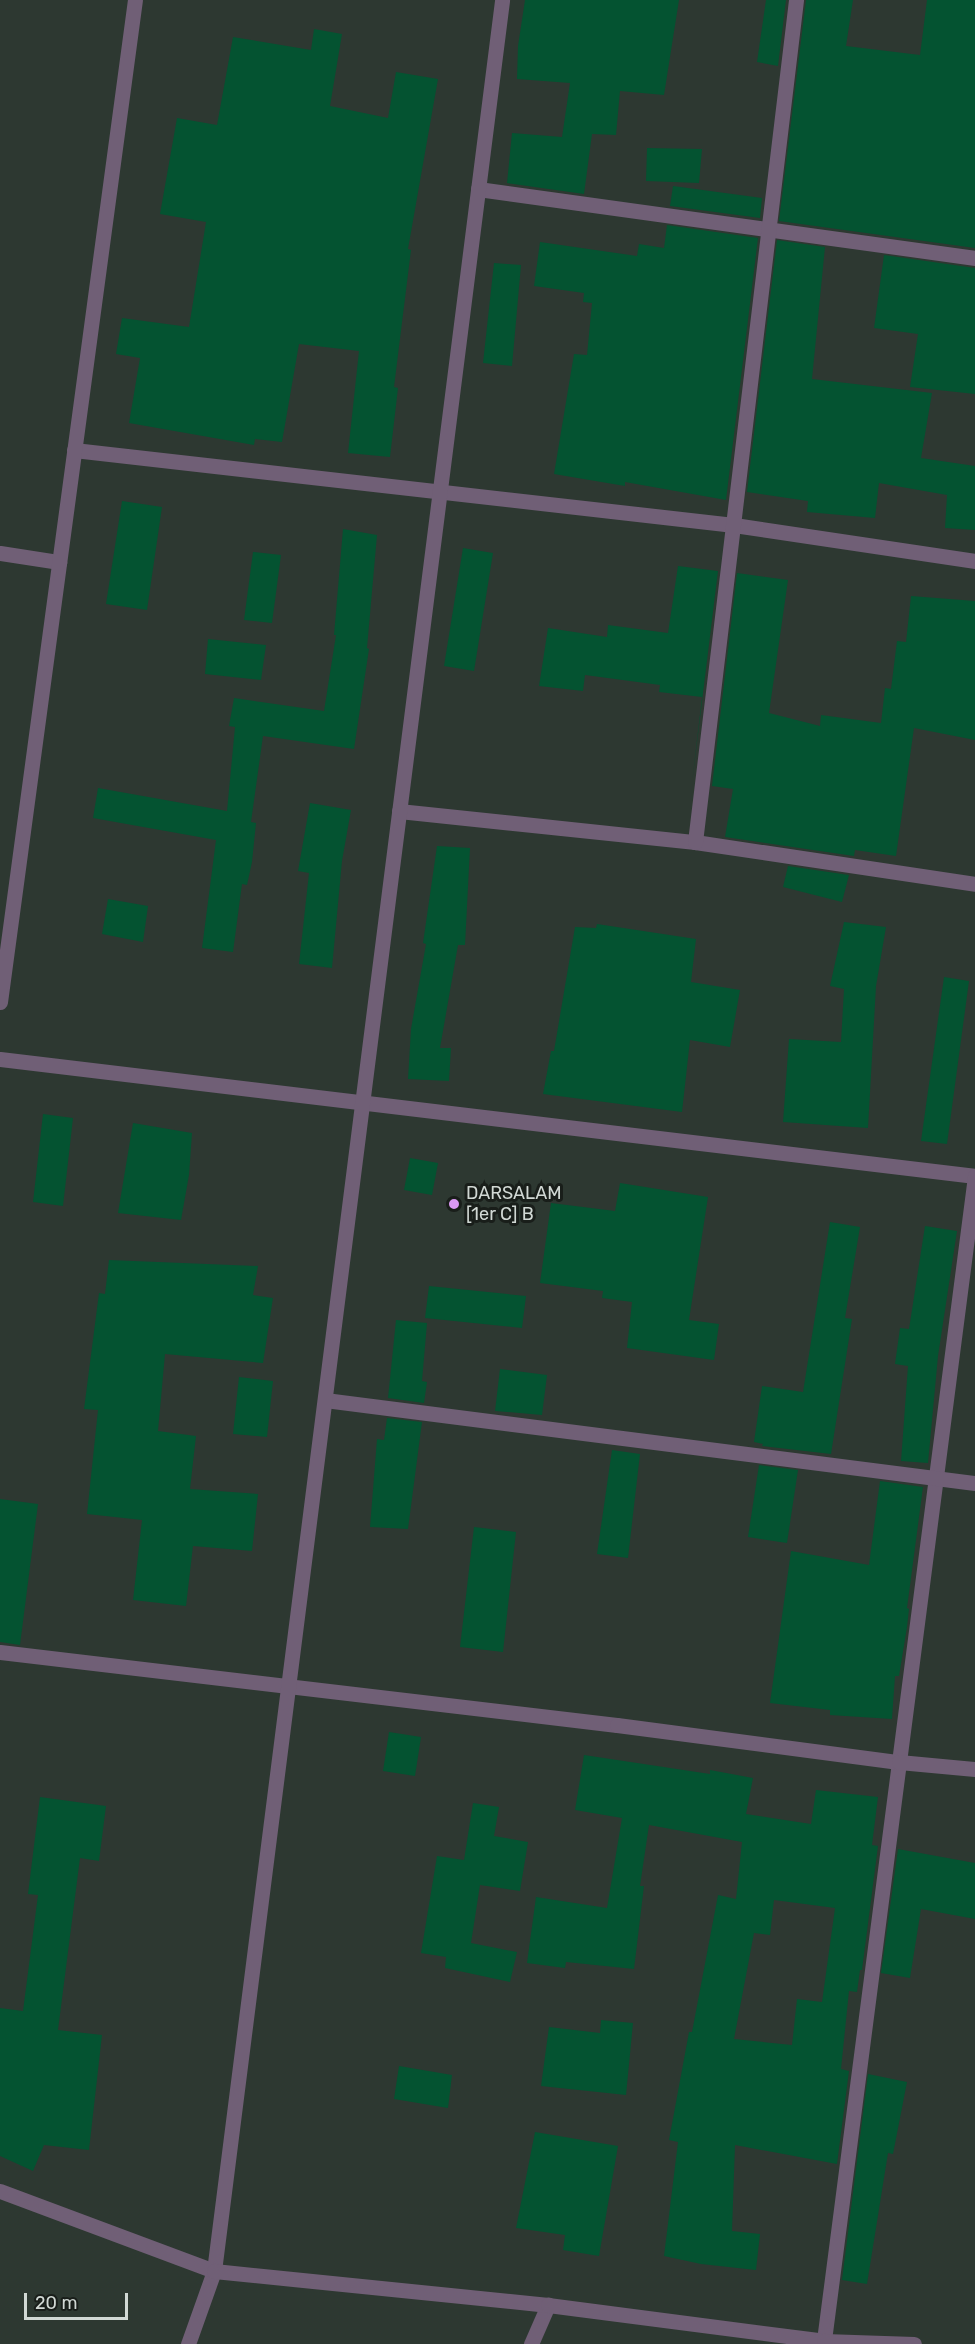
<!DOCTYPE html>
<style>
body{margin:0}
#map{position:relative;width:975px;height:2344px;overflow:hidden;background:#2d3831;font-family:Rubik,sans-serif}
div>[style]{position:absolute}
.building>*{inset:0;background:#045331}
.minor>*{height:15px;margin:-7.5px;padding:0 7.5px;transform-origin:7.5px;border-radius:7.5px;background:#705f76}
.tertiary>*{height:15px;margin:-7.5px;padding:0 7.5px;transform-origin:7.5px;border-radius:7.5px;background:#705f76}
.dots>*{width:16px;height:16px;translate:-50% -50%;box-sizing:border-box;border:3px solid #191e1a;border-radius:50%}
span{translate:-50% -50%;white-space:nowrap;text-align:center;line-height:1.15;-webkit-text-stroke:6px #191e1a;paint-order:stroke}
.poi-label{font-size:18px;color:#d1d8d4}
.left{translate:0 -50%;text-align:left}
.scale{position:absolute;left:24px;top:2293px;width:104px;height:27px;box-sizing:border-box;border:3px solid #d1d8d4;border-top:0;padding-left:8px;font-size:18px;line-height:21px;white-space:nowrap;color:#d1d8d4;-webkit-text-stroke:4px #191e1a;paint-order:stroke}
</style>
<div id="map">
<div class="building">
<div style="clip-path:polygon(525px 0,679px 0,664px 95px,620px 91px,616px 135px,592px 134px,584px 194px,507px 183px,512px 133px,562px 137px,570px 83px,517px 79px,518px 46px)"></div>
<div style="clip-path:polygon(766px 0,786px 0,778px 66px,757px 62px)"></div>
<div style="clip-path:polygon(806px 0,853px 0,846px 46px,920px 55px,927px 0,975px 0,975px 248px,779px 221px)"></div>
<div style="clip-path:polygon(314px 29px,342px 34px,330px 106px,388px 118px,396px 72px,438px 79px,408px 249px,411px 250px,394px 387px,398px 388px,390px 457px,348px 453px,359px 351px,299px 344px,282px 442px,255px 439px,254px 445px,129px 423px,140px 358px,116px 354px,122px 318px,189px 327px,206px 222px,160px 214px,177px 118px,217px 125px,233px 37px,311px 50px)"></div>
<div style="clip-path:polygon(647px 148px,702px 149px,699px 183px,646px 181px)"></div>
<div style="clip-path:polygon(673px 186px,762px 198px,760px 218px,670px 206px)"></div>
<div style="clip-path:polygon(667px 225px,758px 238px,726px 500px,625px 482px,625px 486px,554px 474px,574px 354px,587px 355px,592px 303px,583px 302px,584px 293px,534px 286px,540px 242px,637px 256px,639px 244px,664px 248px)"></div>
<div style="clip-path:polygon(777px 240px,825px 247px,812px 379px,932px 393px,921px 458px,975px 466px,975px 530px,945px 528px,947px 495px,879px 483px,875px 518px,807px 512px,808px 501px,747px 492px)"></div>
<div style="clip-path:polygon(884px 255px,975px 268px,975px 394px,910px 387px,918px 334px,874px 328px)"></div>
<div style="clip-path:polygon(494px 263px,521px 265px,512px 366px,483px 363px)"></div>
<div style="clip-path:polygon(122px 501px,162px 507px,147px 610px,106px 604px)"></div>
<div style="clip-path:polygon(343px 529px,377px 535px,367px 648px,369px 649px,354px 749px,263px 736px,251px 822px,256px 823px,252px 862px,247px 885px,242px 884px,233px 952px,202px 948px,216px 840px,93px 818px,98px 788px,227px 811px,235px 727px,229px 726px,234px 698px,324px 711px,336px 635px,334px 635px)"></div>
<div style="clip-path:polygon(463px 548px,493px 553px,474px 671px,444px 666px)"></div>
<div style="clip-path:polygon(253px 552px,281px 555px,272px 623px,244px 620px)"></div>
<div style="clip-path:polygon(678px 566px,718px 571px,692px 783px,702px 697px,659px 692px,660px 685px,585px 675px,583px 691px,539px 686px,548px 628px,607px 637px,608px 625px,668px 633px)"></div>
<div style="clip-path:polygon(737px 573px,788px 580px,769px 713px,820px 726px,821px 715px,881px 723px,885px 688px,891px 689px,897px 641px,906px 642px,911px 596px,975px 601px,975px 740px,914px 728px,896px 856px,855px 850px,854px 856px,725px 837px,733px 789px,712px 786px)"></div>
<div style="clip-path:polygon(208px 639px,266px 645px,261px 680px,205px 674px)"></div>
<div style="clip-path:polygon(310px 803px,351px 810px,342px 861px,332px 968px,299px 964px,309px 873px,298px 871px)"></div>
<div style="clip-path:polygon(437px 846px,470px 848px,465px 945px,458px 945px,440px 1048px,451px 1048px,449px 1081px,408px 1079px,411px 1029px,426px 944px,423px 943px)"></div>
<div style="clip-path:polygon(788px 866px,849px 875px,842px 902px,783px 887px)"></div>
<div style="clip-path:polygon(108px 899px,148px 906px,143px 942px,102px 934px)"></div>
<div style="clip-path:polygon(844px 922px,886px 927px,876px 986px,868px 1128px,783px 1122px,789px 1039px,841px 1042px,844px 989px,830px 986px)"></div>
<div style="clip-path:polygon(597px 924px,696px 939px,691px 982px,740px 990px,730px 1047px,690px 1040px,682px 1112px,543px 1094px,551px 1051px,554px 1051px,575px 927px,596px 928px)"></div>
<div style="clip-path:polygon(944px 977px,969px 981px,947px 1144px,921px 1141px)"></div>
<div style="clip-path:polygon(43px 1114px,73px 1118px,63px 1206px,33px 1202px)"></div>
<div style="clip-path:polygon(133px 1123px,192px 1133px,189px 1175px,181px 1220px,118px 1213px)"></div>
<div style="clip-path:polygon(410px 1158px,438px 1163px,432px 1195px,404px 1190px)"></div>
<div style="clip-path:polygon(620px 1183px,708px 1197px,689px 1320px,719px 1324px,714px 1360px,627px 1348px,632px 1302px,602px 1298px,603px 1291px,540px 1283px,551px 1203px,615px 1211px)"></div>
<div style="clip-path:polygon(830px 1222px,860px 1227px,845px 1318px,852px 1319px,831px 1454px,762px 1446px,763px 1444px,754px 1442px,762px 1386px,803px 1392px)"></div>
<div style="clip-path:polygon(925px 1226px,957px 1231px,938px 1356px,928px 1463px,901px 1461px,908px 1366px,895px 1364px,900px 1328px,909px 1329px)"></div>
<div style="clip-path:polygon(109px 1260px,258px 1266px,253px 1295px,273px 1298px,263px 1363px,165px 1354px,158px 1431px,196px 1436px,190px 1489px,258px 1494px,252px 1551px,193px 1546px,186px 1606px,133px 1600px,142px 1520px,87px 1514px,98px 1410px,84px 1409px,99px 1293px,105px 1294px)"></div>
<div style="clip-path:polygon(429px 1286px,526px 1296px,522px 1328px,425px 1318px)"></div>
<div style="clip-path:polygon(396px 1320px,427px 1323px,422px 1381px,427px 1382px,424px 1403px,388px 1398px)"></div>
<div style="clip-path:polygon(500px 1369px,547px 1375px,542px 1415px,495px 1411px)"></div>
<div style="clip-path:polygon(239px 1377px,273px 1381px,267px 1437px,233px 1434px)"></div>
<div style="clip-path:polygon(387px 1418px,422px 1422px,408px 1529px,370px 1527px,377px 1439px,384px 1440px)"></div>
<div style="clip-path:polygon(612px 1450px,640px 1454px,628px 1558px,597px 1554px)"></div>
<div style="clip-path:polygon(759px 1465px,798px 1470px,787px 1543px,748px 1537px)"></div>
<div style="clip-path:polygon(880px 1481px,923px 1487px,907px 1608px,909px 1609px,907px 1627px,899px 1676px,895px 1676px,892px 1719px,830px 1715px,830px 1710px,770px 1703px,791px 1551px,869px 1565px)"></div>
<div style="clip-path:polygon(0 1499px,38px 1504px,20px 1645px,0 1642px)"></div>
<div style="clip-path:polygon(474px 1527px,516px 1532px,503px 1652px,460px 1647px)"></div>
<div style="clip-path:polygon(389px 1732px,421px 1737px,415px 1776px,383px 1771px)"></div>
<div style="clip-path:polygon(evenodd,584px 1755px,710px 1774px,710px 1770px,753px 1778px,746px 1814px,811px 1824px,816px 1790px,878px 1797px,872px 1845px,878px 1846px,862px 1970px,860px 1970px,857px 1992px,849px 1991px,841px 2069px,849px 2071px,837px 2164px,735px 2145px,732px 2231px,760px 2234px,756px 2270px,701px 2264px,664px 2256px,678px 2142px,669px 2140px,689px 2032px,692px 2032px,718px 1895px,736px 1899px,742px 1842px,649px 1825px,640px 1886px,644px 1886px,634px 1969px,566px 1962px,565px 1968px,527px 1963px,536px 1897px,607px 1908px,622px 1818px,575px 1810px,584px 1755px,774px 1900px,835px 1908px,822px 2002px,797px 1999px,792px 2045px,734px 2039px,754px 1933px,770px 1935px,774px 1900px)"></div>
<div style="clip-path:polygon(40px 1797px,106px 1806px,99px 1861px,80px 1858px,58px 2030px,102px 2035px,89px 2150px,44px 2145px,33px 2171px,0 2156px,0 2008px,23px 2011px,38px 1895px,28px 1894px)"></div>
<div style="clip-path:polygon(473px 1803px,499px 1807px,494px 1836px,528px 1842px,520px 1891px,480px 1885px,471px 1943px,517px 1952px,510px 1982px,445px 1968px,446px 1957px,421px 1953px,437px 1856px,464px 1860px)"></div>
<div style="clip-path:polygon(898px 1849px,975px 1863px,975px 1919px,921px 1909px,910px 1978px,881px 1973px)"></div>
<div style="clip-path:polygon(601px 2020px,633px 2023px,626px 2095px,541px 2086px,549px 2027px,600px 2033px)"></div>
<div style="clip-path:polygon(399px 2066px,452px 2075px,448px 2108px,394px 2099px)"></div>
<div style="clip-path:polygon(868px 2074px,907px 2082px,893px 2154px,888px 2153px,867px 2284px,842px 2280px)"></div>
<div style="clip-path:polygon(535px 2132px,618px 2146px,599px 2256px,563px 2250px,565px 2235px,516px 2228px)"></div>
</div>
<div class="minor">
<div style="left:478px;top:189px;width:502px;rotate:7.9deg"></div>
<div style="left:74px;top:450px;width:664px;rotate:6.48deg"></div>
<div style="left:734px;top:525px;width:244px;rotate:8.5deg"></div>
<div style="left:0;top:553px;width:60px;rotate:8.7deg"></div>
<div style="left:399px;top:811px;width:298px;rotate:6deg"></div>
<div style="left:695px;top:842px;width:283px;rotate:8.5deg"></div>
<div style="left:695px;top:842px;width:848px;rotate:-83.16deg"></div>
<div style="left:0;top:1059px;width:982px;rotate:6.84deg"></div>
<div style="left:975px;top:1176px;width:1175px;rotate:97.39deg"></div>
<div style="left:325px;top:1400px;width:655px;rotate:7.28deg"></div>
<div style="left:0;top:1652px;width:621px;rotate:6.75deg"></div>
<div style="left:617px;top:1725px;width:284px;rotate:7.5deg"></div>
<div style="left:899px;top:1762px;width:76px;rotate:5.3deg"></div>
<div style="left:188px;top:2344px;width:77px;rotate:-70.4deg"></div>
<div style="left:214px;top:2271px;width:2289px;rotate:-82.77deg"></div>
<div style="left:531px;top:2344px;width:43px;rotate:-66.4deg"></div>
</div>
<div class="tertiary">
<div style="left:0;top:1002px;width:1011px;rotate:-82.33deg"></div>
<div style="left:0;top:2191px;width:228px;rotate:20.5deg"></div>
<div style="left:214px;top:2271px;width:336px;rotate:5.8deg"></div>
<div style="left:548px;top:2305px;width:278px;rotate:7.4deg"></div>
<div style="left:824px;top:2341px;width:90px;rotate:1.9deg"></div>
</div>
<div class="dots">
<div style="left:454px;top:1204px;background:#db99f5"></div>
</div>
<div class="poi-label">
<span class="left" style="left:466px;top:1204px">DARSALAM<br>[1er C] B</span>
</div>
<div class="scale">20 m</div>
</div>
